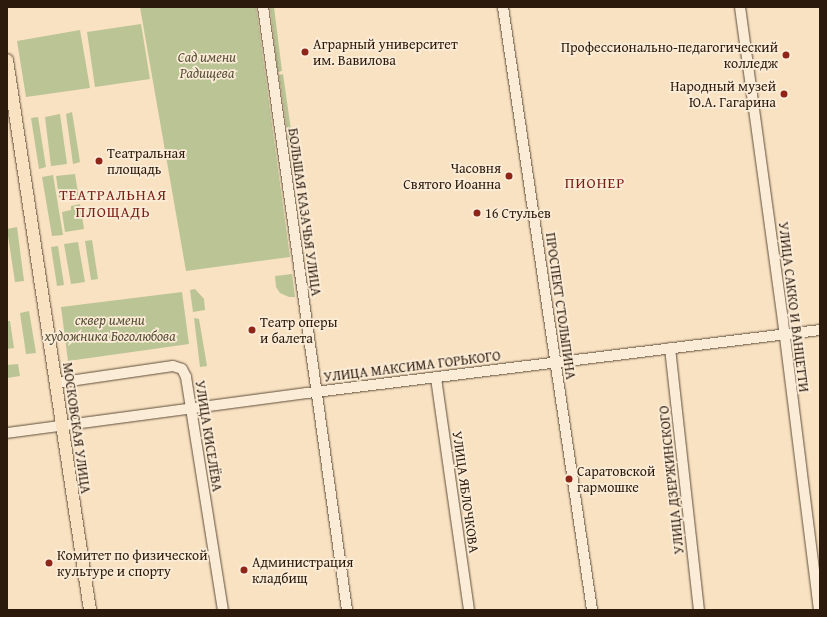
<!DOCTYPE html>
<meta charset="utf-8">
<style>
body{margin:0}
#map{position:relative;width:827px;height:617px;overflow:hidden;background:#f9e2c2;font-family:"Gentium Book Plus",serif}
div>[style]{position:absolute}
.green>*{inset:0;background:#bac495}
.roads{filter:drop-shadow(0 0 1px #5f4d3a) drop-shadow(0 0 1px #5f4d3a)}
.minor>*{height:10px;margin:-5px;padding:0 5px;transform-origin:5px;border-radius:5px;background:#fbecd7}
.major>*{height:12px;margin:-6px;padding:0 6px;transform-origin:6px;border-radius:6px;background:#f9e2c2}
.dots>*{width:11px;height:11px;translate:-50% -50%;box-sizing:border-box;border:2px solid #fbecd7;border-radius:50%}
span{translate:-50% -50%;white-space:nowrap;text-align:center;line-height:1.15;-webkit-text-stroke:3.5px #fbecd7;paint-order:stroke}
.poi-label{font-size:14px;color:#2c1b0d}
.left{translate:0 -50%;text-align:left}
.right{translate:-100% -50%;text-align:right}
.park-label{font-size:14px;color:#574e36;font-style:italic}
.street-label{font-size:14px;color:#2c1b0d}
.neighbourhood-label{font-size:15px;color:#7a1f14;letter-spacing:1px}
.frame{position:absolute;inset:0;border:8px solid #2c1b0d;pointer-events:none}
</style>
<div id="map">
<div class="green">
<div style="clip-path:polygon(140px 7px,256px 7px,290px 257px,186px 271px)"></div>
<div style="clip-path:polygon(270px 7px,274px 7px,282px 71px,278px 72px)"></div>
<div style="clip-path:polygon(141px 24px,150px 79px,95px 87px,87px 32px)"></div>
<div style="clip-path:polygon(80px 30px,90px 88px,26px 97px,17px 41px)"></div>
<div style="clip-path:polygon(283px 74px,296px 165px,292px 165px,279px 75px)"></div>
<div style="clip-path:polygon(72px 112px,80px 162px,73px 164px,66px 114px)"></div>
<div style="clip-path:polygon(60px 114px,67px 164px,51px 166px,45px 117px)"></div>
<div style="clip-path:polygon(38px 117px,46px 167px,39px 169px,31px 118px)"></div>
<div style="clip-path:polygon(75px 174px,79px 199px,70px 200px,69px 196px,59px 197px,56px 176px)"></div>
<div style="clip-path:polygon(53px 175px,63px 235px,52px 236px,42px 177px)"></div>
<div style="clip-path:polygon(80px 204px,84px 229px,65px 232px,62px 212px,71px 210px,71px 206px)"></div>
<div style="clip-path:polygon(17px 227px,24px 281px,15px 282px,7px 229px)"></div>
<div style="clip-path:polygon(92px 240px,98px 279px,91px 280px,85px 241px)"></div>
<div style="clip-path:polygon(78px 242px,85px 282px,71px 284px,64px 244px)"></div>
<div style="clip-path:polygon(58px 246px,64px 285px,57px 286px,51px 247px)"></div>
<div style="clip-path:polygon(292px 274px,295px 297px,289px 297px,280px 293px,276px 287px,275px 276px)"></div>
<div style="clip-path:polygon(195px 289px,204px 299px,205px 310px,193px 312px,190px 290px)"></div>
<div style="clip-path:polygon(182px 292px,189px 344px,68px 361px,61px 307px)"></div>
<div style="clip-path:polygon(29px 311px,36px 353px,26px 354px,20px 313px)"></div>
<div style="clip-path:polygon(194px 318px,199px 319px,207px 366px,200px 367px)"></div>
<div style="clip-path:polygon(7px 321px,10px 321px,14px 348px,7px 349px)"></div>
<div style="clip-path:polygon(18px 364px,20px 376px,7px 378px,7px 365px)"></div>
</div>
<div class="roads">
<div class="minor">
<div style="left:263px;top:7px;width:609px;rotate:82.07deg"></div>
<div style="left:503px;top:7px;width:610px;rotate:81.6deg"></div>
<div style="left:740px;top:7px;width:317px;rotate:82.2deg"></div>
<div style="left:783px;top:321px;width:291px;rotate:82.9deg"></div>
<div style="left:670px;top:348px;width:264px;rotate:83.7deg"></div>
<div style="left:436px;top:378px;width:234px;rotate:81.9deg"></div>
<div style="left:56px;top:383px;width:118px;rotate:-8.3deg"></div>
<div style="left:173px;top:366px;width:9px;rotate:18deg"></div>
<div style="left:182px;top:369px;width:9px;rotate:63deg"></div>
<div style="left:186px;top:377px;width:236px;rotate:81deg"></div>
<div style="left:7px;top:433px;width:303px;rotate:-7.6deg"></div>
<div style="left:307px;top:393px;width:517px;rotate:-7deg"></div>
</div>
<div class="major">
<div style="left:7px;top:60px;width:556px;rotate:81.42deg"></div>
</div>
</div>
<div class="dots">
<div style="left:305px;top:52px;background:#8f2418"></div>
<div style="left:786px;top:55px;background:#8f2418"></div>
<div style="left:784px;top:94px;background:#8f2418"></div>
<div style="left:99px;top:161px;background:#8f2418"></div>
<div style="left:509px;top:176px;background:#8f2418"></div>
<div style="left:477px;top:213px;background:#8f2418"></div>
<div style="left:252px;top:330px;background:#8f2418"></div>
<div style="left:569px;top:479px;background:#8f2418"></div>
<div style="left:49px;top:563px;background:#8f2418"></div>
<div style="left:244px;top:570px;background:#8f2418"></div>
</div>
<div class="poi-label">
<span class="left" style="left:313px;top:52px">Аграрный университет<br>им. Вавилова</span>
<span class="right" style="left:778px;top:55px">Профессионально-педагогический<br>колледж</span>
<span class="right" style="left:776px;top:94px">Народный музей<br>Ю.А. Гагарина</span>
<span class="left" style="left:107px;top:161px">Театральная<br>площадь</span>
<span class="right" style="left:501px;top:176px">Часовня<br>Святого Иоанна</span>
<span class="left" style="left:485px;top:213px">16 Стульев</span>
<span class="left" style="left:260px;top:330px">Театр оперы<br>и балета</span>
<span class="left" style="left:577px;top:479px">Саратовской<br>гармошке</span>
<span class="left" style="left:57px;top:563px">Комитет по физической<br>культуре и спорту</span>
<span class="left" style="left:252px;top:570px">Администрация<br>кладбищ</span>
</div>
<div class="park-label">
<span style="left:207px;top:65px">Сад имени<br>Радищева</span>
<span style="left:110px;top:328px">сквер имени<br>художника Боголюбова</span>
</div>
<div class="street-label">
<span style="left:305px;top:212px;rotate:82deg">БОЛЬШАЯ КАЗАЧЬЯ УЛИЦА</span>
<span style="left:561px;top:306px;rotate:82deg">ПРОСПЕКТ СТОЛЫПИНА</span>
<span style="left:794px;top:307px;rotate:83deg">УЛИЦА САККО И ВАНЦЕТТИ</span>
<span style="left:412px;top:366px;rotate:-7deg">УЛИЦА МАКСИМА ГОРЬКОГО</span>
<span style="left:77px;top:428px;rotate:82deg">МОСКОВСКАЯ УЛИЦА</span>
<span style="left:209px;top:436px;rotate:81deg">УЛИЦА КИСЕЛЁВА</span>
<span style="left:671px;top:480px;rotate:-96deg">УЛИЦА ДЗЕРЖИНСКОГО</span>
<span style="left:466px;top:492px;rotate:82deg">УЛИЦА ЯБЛОЧКОВА</span>
</div>
<div class="neighbourhood-label">
<span style="left:595px;top:183px">ПИОНЕР</span>
<span style="left:113px;top:203px">ТЕАТРАЛЬНАЯ<br>ПЛОЩАДЬ</span>
</div>
<div class="frame"></div>
</div>
